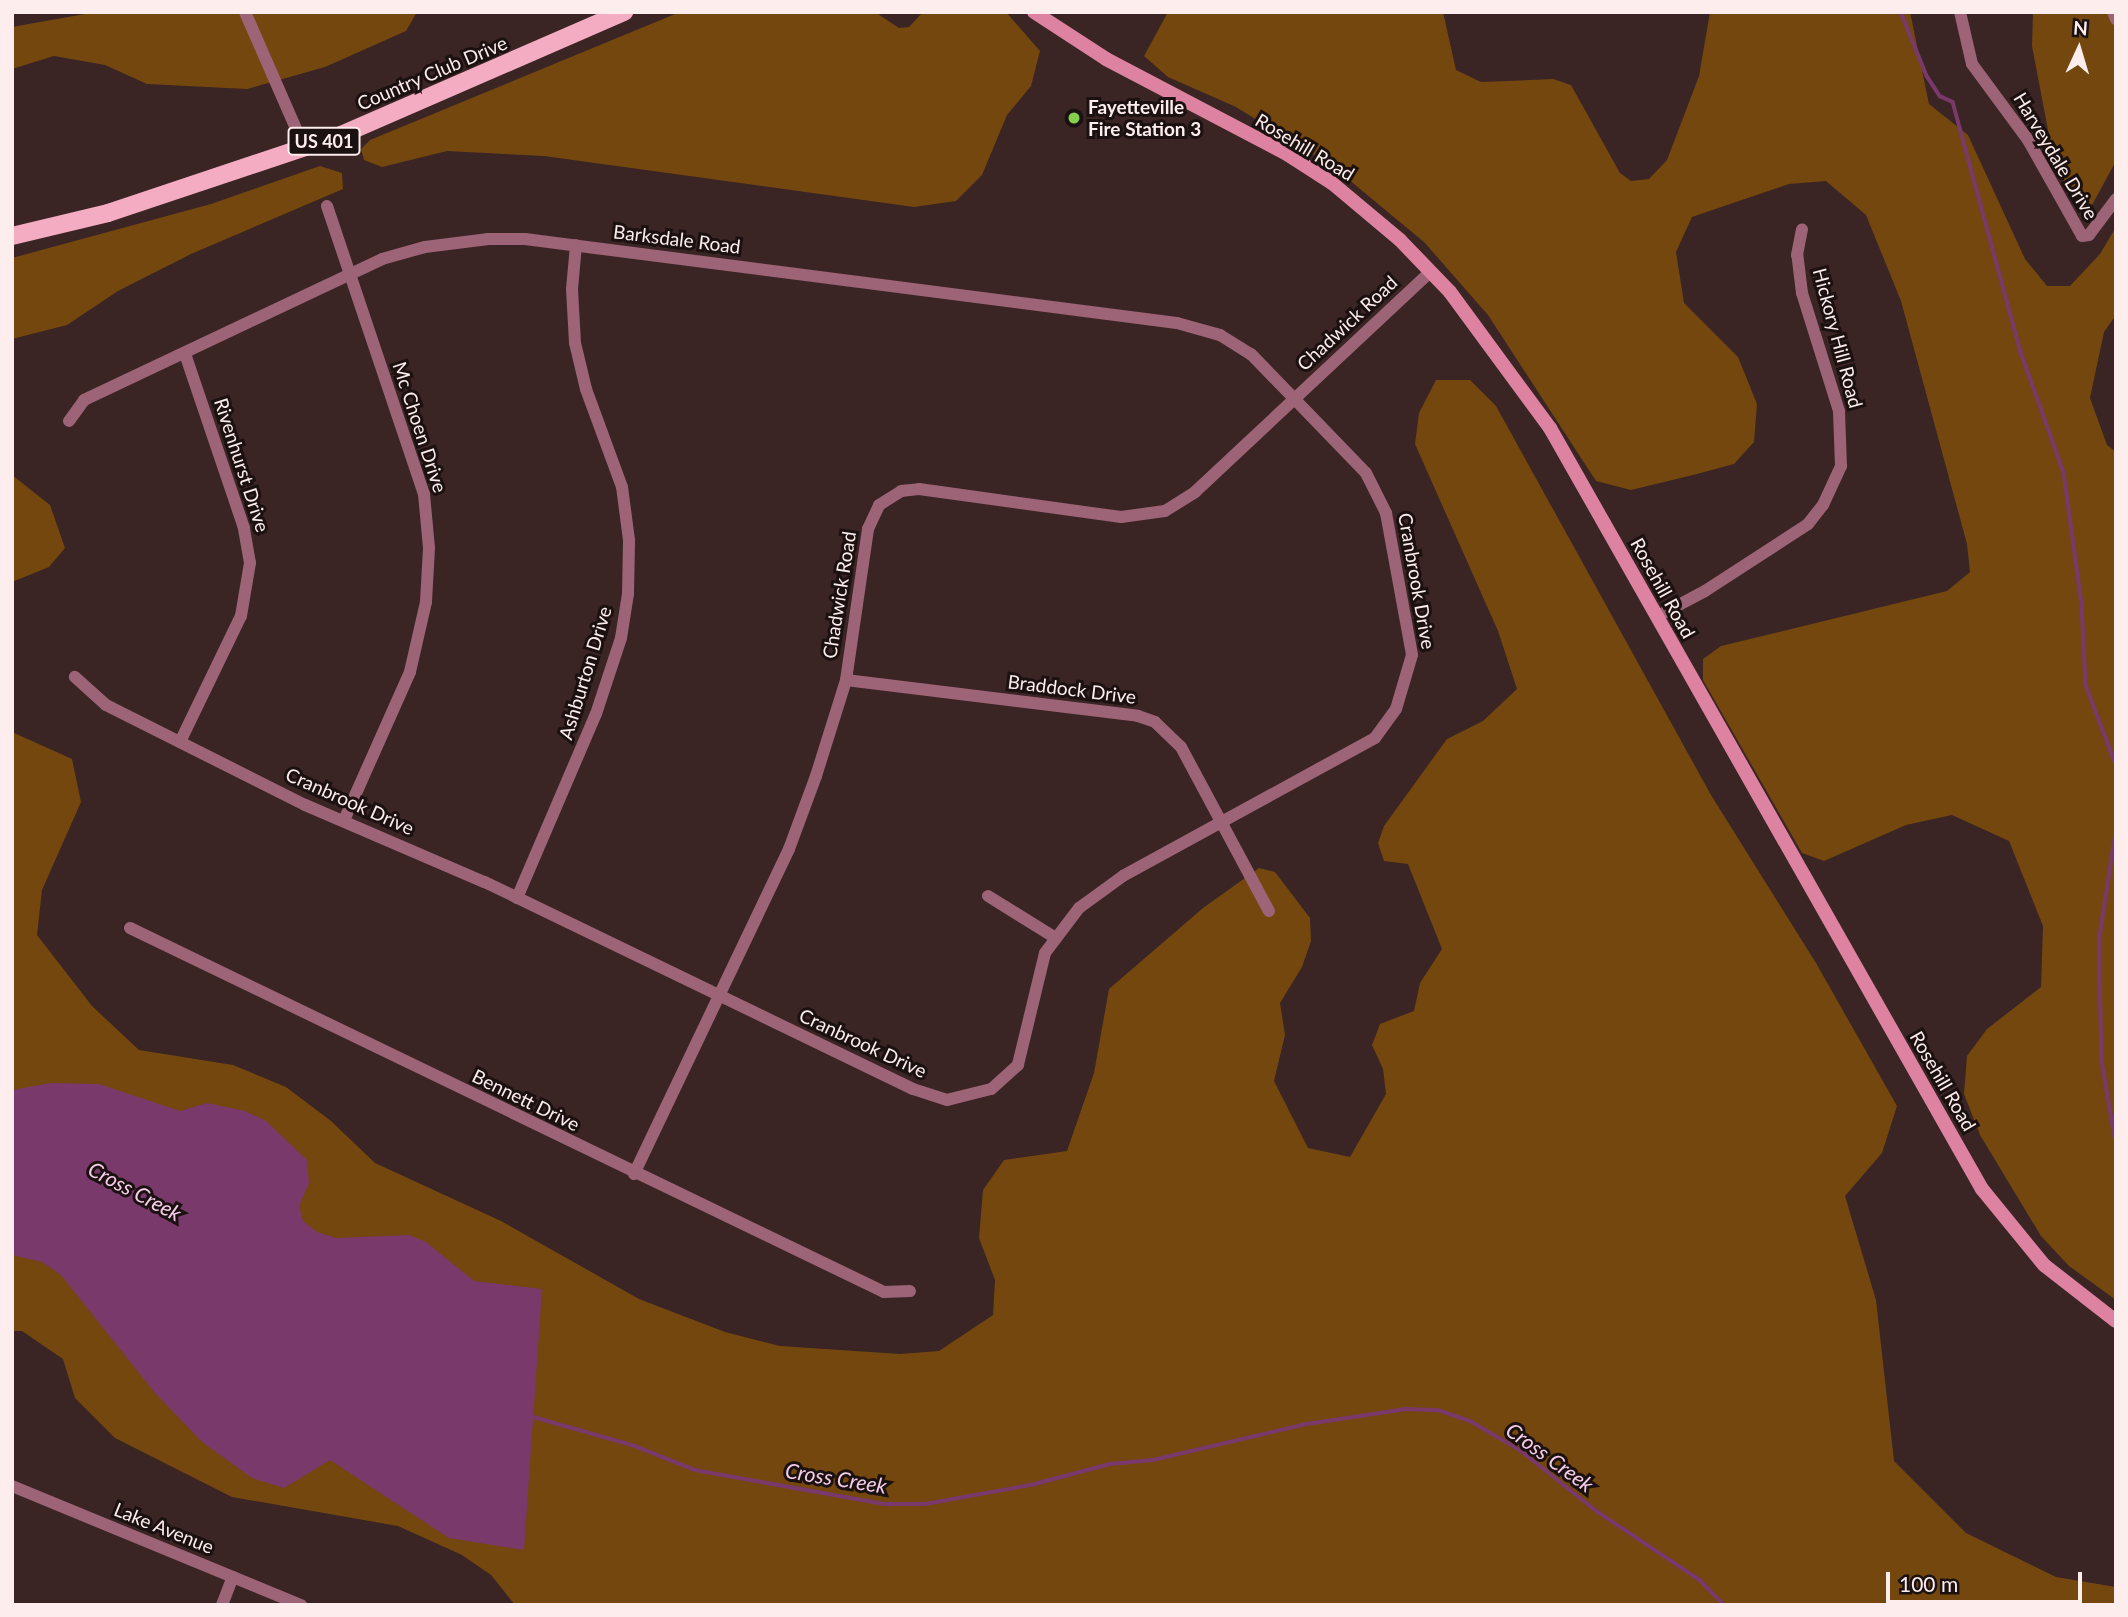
<!DOCTYPE html>
<style>
body{margin:0}
#map{position:relative;width:2128px;height:1617px;overflow:hidden;background:#3a2424;font-family:Lato,sans-serif}
div>[style]{position:absolute}
.forest>*{inset:0;background:#73470e}
.water>*{inset:0;background:#79396b}
.stream>*{height:3.5px;margin:-1.75px;padding:0 1.75px;transform-origin:1.75px;border-radius:1.75px;background:#79396b}
.minor>*{height:12px;margin:-6px;padding:0 6px;transform-origin:6px;border-radius:6px;background:#9d6376}
.secondary>*{height:14px;margin:-7px;padding:0 7px;transform-origin:7px;border-radius:7px;background:#dd82a1}
.primary>*{height:18px;margin:-9px;padding:0 9px;transform-origin:9px;border-radius:9px;background:#f3acc2}
.dots>*{width:19px;height:19px;translate:-50% -50%;box-sizing:border-box;border:4px solid #1b1110;border-radius:50%}
span{translate:-50% -50%;white-space:nowrap;text-align:center;line-height:1.15;-webkit-text-stroke:6px #1b1110;paint-order:stroke}
.shield-label span{padding:2px 5px;background:#1b1110;border:2px solid;border-radius:5px;-webkit-text-stroke-width:0}
.shield-label{font-size:18px;color:#fdedec;font-weight:700}
.street-label{font-size:19px;color:#fdedec}
.poi-label{font-size:19px;color:#fdedec;font-weight:700}
.left{translate:0 -50%;text-align:left}
.water-label{font-size:21px;color:#f5ceea;font-style:italic}
.frame{position:absolute;inset:0;border:14px solid #fdedec;pointer-events:none}
.north{position:absolute;left:2044px;top:14px;width:70px;height:70px;-webkit-text-stroke:5px #1b1110;paint-order:stroke;rotate:4deg;font-size:19px;font-weight:700;line-height:28px;text-align:center;color:#fdedec}
.north::after{content:'';display:block;margin:auto;width:24px;height:32px;background:#fdedec;clip-path:polygon(50% 0,100% 100%,50% 72%,0 100%)}
.scale{position:absolute;left:1886px;top:1572px;width:196px;height:32px;box-sizing:border-box;border:4px solid #fdedec;border-top:0;padding-left:9px;font-size:21px;line-height:24px;white-space:nowrap;color:#fdedec;-webkit-text-stroke:5px #1b1110;paint-order:stroke}
</style>
<div id="map">
<div class="forest">
<div style="clip-path:polygon(96px 12px,417px 12px,406px 31px,325px 67px,247px 89px,147px 84px,105px 65px,54px 56px,12px 69px,12px 27px)"></div>
<div style="clip-path:polygon(680px 12px,875px 12px,899px 28px,909px 27px,923px 12px,1006px 12px,1040px 51px,1031px 86px,1007px 115px,982px 175px,956px 201px,914px 207px,544px 156px,447px 151px,382px 167px,364px 160px,361px 149px,370px 140px)"></div>
<div style="clip-path:polygon(1168px 12px,1443px 12px,1456px 70px,1481px 82px,1553px 79px,1571px 85px,1620px 173px,1631px 181px,1649px 179px,1667px 160px,1699px 76px,1710px 12px,1910px 12px,1929px 104px,1968px 135px,2025px 259px,2047px 286px,2070px 286px,2100px 254px,2116px 227px,2116px 315px,2104px 332px,2090px 398px,2107px 445px,2116px 452px,2116px 1300px,2069px 1266px,2041px 1236px,1980px 1135px,1964px 1094px,1967px 1056px,1987px 1029px,2041px 987px,2043px 926px,2009px 841px,1952px 815px,1906px 825px,1824px 861px,1802px 853px,1703px 680px,1703px 659px,1721px 646px,1947px 591px,1970px 572px,1967px 544px,1901px 301px,1866px 215px,1826px 181px,1789px 184px,1692px 217px,1676px 252px,1684px 303px,1738px 357px,1757px 404px,1754px 442px,1734px 464px,1693px 475px,1631px 490px,1596px 481px,1488px 315px,1424px 242px,1336px 169px,1236px 107px,1168px 77px,1144px 56px)"></div>
<div style="clip-path:polygon(2033px 12px,2116px 12px,2116px 161px,2092px 205px,2078px 204px,2055px 167px,2032px 46px)"></div>
<div style="clip-path:polygon(320px 166px,342px 173px,343px 189px,191px 254px,118px 291px,67px 325px,12px 339px,12px 258px,211px 204px)"></div>
<div style="clip-path:polygon(1436px 380px,1470px 380px,1496px 406px,1711px 795px,1816px 963px,1897px 1106px,1882px 1153px,1845px 1196px,1876px 1300px,1894px 1461px,1966px 1533px,2056px 1577px,2116px 1587px,2116px 1605px,515px 1605px,491px 1575px,462px 1555px,398px 1526px,232px 1497px,115px 1438px,75px 1398px,63px 1359px,22px 1331px,12px 1331px,12px 732px,72px 759px,81px 802px,42px 890px,37px 935px,92px 1006px,139px 1050px,233px 1065px,286px 1087px,331px 1121px,375px 1163px,501px 1221px,639px 1299px,725px 1332px,780px 1346px,900px 1354px,939px 1351px,993px 1315px,995px 1280px,979px 1238px,983px 1190px,1004px 1160px,1067px 1151px,1094px 1073px,1109px 989px,1203px 908px,1259px 868px,1275px 872px,1310px 918px,1311px 941px,1302px 967px,1280px 1003px,1285px 1035px,1274px 1081px,1308px 1148px,1350px 1157px,1386px 1094px,1383px 1069px,1372px 1045px,1380px 1024px,1414px 1011px,1420px 983px,1442px 949px,1408px 864px,1384px 861px,1378px 843px,1384px 826px,1447px 739px,1483px 721px,1517px 689px,1498px 631px,1415px 444px,1419px 413px)"></div>
<div style="clip-path:polygon(12px 475px,50px 505px,65px 548px,49px 567px,12px 582px)"></div>
</div>
<div class="water">
<div style="clip-path:polygon(51px 1083px,99px 1084px,180px 1111px,207px 1103px,245px 1111px,266px 1121px,307px 1160px,309px 1183px,299px 1206px,303px 1221px,317px 1232px,336px 1238px,409px 1235px,426px 1242px,474px 1281px,542px 1289px,524px 1550px,449px 1538px,330px 1460px,284px 1488px,252px 1478px,202px 1442px,155px 1393px,61px 1275px,42px 1262px,12px 1255px,12px 1090px)"></div>
</div>
<div class="stream">
<div style="left:1901px;top:12px;width:69px;rotate:67.9deg"></div>
<div style="left:1927px;top:76px;width:24px;rotate:57deg"></div>
<div style="left:1940px;top:96px;width:14px;rotate:25deg"></div>
<div style="left:1953px;top:102px;width:259px;rotate:74.8deg"></div>
<div style="left:2021px;top:352px;width:128px;rotate:70.4deg"></div>
<div style="left:2064px;top:473px;width:133px;rotate:82.2deg"></div>
<div style="left:2082px;top:605px;width:80px;rotate:87.1deg"></div>
<div style="left:2086px;top:685px;width:85px;rotate:69.4deg"></div>
<div style="left:2116px;top:832px;width:105px;rotate:98.7deg"></div>
<div style="left:2100px;top:936px;width:37px;rotate:90deg"></div>
<div style="left:2100px;top:973px;width:88px;rotate:88.7deg"></div>
<div style="left:2102px;top:1061px;width:83px;rotate:80.3deg"></div>
<div style="left:530px;top:1416px;width:106px;rotate:15.9deg"></div>
<div style="left:632px;top:1445px;width:68px;rotate:21.6deg"></div>
<div style="left:695px;top:1470px;width:192px;rotate:10.2deg"></div>
<div style="left:884px;top:1504px;width:41px"></div>
<div style="left:925px;top:1504px;width:108px;rotate:-10.2deg"></div>
<div style="left:1031px;top:1485px;width:82px;rotate:-14.9deg"></div>
<div style="left:1110px;top:1464px;width:43px;rotate:-5.3deg"></div>
<div style="left:1153px;top:1460px;width:158px;rotate:-13.2deg"></div>
<div style="left:1307px;top:1424px;width:100px;rotate:-8.6deg"></div>
<div style="left:1406px;top:1409px;width:32px;rotate:2deg"></div>
<div style="left:1438px;top:1410px;width:36px;rotate:19deg"></div>
<div style="left:1472px;top:1422px;width:56px;rotate:30.3deg"></div>
<div style="left:1520px;top:1450px;width:100px;rotate:38.5deg"></div>
<div style="left:1598px;top:1512px;width:123px;rotate:33.7deg"></div>
<div style="left:1700px;top:1580px;width:35px;rotate:46deg"></div>
</div>
<div class="minor">
<div style="left:245px;top:12px;width:147px;rotate:66.4deg"></div>
<div style="left:1960px;top:12px;width:53px;rotate:77deg"></div>
<div style="left:1972px;top:64px;width:94px;rotate:53.6deg"></div>
<div style="left:2028px;top:140px;width:110px;rotate:60.6deg"></div>
<div style="left:2082px;top:236px;width:7px;rotate:-8deg"></div>
<div style="left:2089px;top:235px;width:45px;rotate:-53.1deg"></div>
<div style="left:2113px;top:12px;width:8px;rotate:67deg"></div>
<div style="left:327px;top:206px;width:304px;rotate:71.4deg"></div>
<div style="left:424px;top:494px;width:54px;rotate:84.7deg"></div>
<div style="left:429px;top:548px;width:54px;rotate:93.2deg"></div>
<div style="left:426px;top:602px;width:72px;rotate:102.9deg"></div>
<div style="left:410px;top:672px;width:162px;rotate:114deg"></div>
<div style="left:69px;top:421px;width:26px;rotate:-54deg"></div>
<div style="left:84px;top:400px;width:330px;rotate:-25.3deg"></div>
<div style="left:382px;top:259px;width:45px;rotate:-15.6deg"></div>
<div style="left:425px;top:247px;width:64px;rotate:-7.2deg"></div>
<div style="left:488px;top:239px;width:37px"></div>
<div style="left:525px;top:239px;width:657px;rotate:7.34deg"></div>
<div style="left:1177px;top:323px;width:45px;rotate:15.6deg"></div>
<div style="left:1220px;top:335px;width:36px;rotate:32deg"></div>
<div style="left:1251px;top:354px;width:165px;rotate:46deg"></div>
<div style="left:1366px;top:473px;width:45px;rotate:63.4deg"></div>
<div style="left:1386px;top:513px;width:144px;rotate:79.6deg"></div>
<div style="left:1412px;top:655px;width:56px;rotate:106.5deg"></div>
<div style="left:1396px;top:709px;width:36px;rotate:126deg"></div>
<div style="left:1375px;top:738px;width:287px;rotate:151.3deg"></div>
<div style="left:1123px;top:876px;width:54px;rotate:144deg"></div>
<div style="left:1079px;top:908px;width:56px;rotate:127.1deg"></div>
<div style="left:1045px;top:953px;width:115px;rotate:103.6deg"></div>
<div style="left:1018px;top:1065px;width:36px;rotate:138deg"></div>
<div style="left:991px;top:1089px;width:45px;rotate:166deg"></div>
<div style="left:947px;top:1100px;width:36px;rotate:-162deg"></div>
<div style="left:913px;top:1089px;width:476px;rotate:-154.2deg"></div>
<div style="left:484px;top:882px;width:195px;rotate:-156.7deg"></div>
<div style="left:305px;top:805px;width:223px;rotate:-153.3deg"></div>
<div style="left:106px;top:705px;width:42px;rotate:-137.9deg"></div>
<div style="left:1658px;top:616px;width:53px;rotate:-28deg"></div>
<div style="left:1705px;top:591px;width:123px;rotate:-33deg"></div>
<div style="left:1808px;top:524px;width:24px;rotate:-52deg"></div>
<div style="left:1823px;top:505px;width:43px;rotate:-65.2deg"></div>
<div style="left:1841px;top:466px;width:55px;rotate:-92.1deg"></div>
<div style="left:1839px;top:411px;width:124px;rotate:-107.4deg"></div>
<div style="left:1802px;top:293px;width:38px;rotate:-97deg"></div>
<div style="left:1797px;top:255px;width:26px;rotate:-79deg"></div>
<div style="left:846px;top:680px;width:294px;rotate:7deg"></div>
<div style="left:1138px;top:716px;width:18px;rotate:19deg"></div>
<div style="left:1155px;top:722px;width:36px;rotate:44deg"></div>
<div style="left:1181px;top:747px;width:186px;rotate:61.8deg"></div>
<div style="left:180px;top:742px;width:140px;rotate:-64.2deg"></div>
<div style="left:241px;top:616px;width:54px;rotate:-80.4deg"></div>
<div style="left:250px;top:563px;width:36px;rotate:-100deg"></div>
<div style="left:244px;top:528px;width:184px;rotate:-108.7deg"></div>
<div style="left:988px;top:896px;width:78px;rotate:31.8deg"></div>
<div style="left:517px;top:898px;width:200px;rotate:-66.8deg"></div>
<div style="left:596px;top:714px;width:80px;rotate:-71.8deg"></div>
<div style="left:621px;top:638px;width:45px;rotate:-81deg"></div>
<div style="left:628px;top:594px;width:54px;rotate:-88.9deg"></div>
<div style="left:629px;top:540px;width:53px;rotate:-97.5deg"></div>
<div style="left:622px;top:487px;width:104px;rotate:-110.2deg"></div>
<div style="left:586px;top:389px;width:47px;rotate:-103.4deg"></div>
<div style="left:575px;top:343px;width:54px;rotate:-93.2deg"></div>
<div style="left:572px;top:289px;width:44px;rotate:-84.8deg"></div>
<div style="left:130px;top:928px;width:837px;rotate:25.77deg"></div>
<div style="left:884px;top:1292px;width:26px;rotate:-2deg"></div>
<div style="left:634px;top:1174px;width:360px;rotate:-64.5deg"></div>
<div style="left:789px;top:849px;width:78px;rotate:-69.7deg"></div>
<div style="left:816px;top:776px;width:101px;rotate:-72.6deg"></div>
<div style="left:846px;top:680px;width:153px;rotate:-81.7deg"></div>
<div style="left:868px;top:529px;width:26px;rotate:-65deg"></div>
<div style="left:879px;top:505px;width:26px;rotate:-32deg"></div>
<div style="left:901px;top:491px;width:18px;rotate:-6deg"></div>
<div style="left:919px;top:489px;width:204px;rotate:7.9deg"></div>
<div style="left:1121px;top:517px;width:44px;rotate:-7.8deg"></div>
<div style="left:1165px;top:511px;width:36px;rotate:-32deg"></div>
<div style="left:1195px;top:492px;width:323px;rotate:-43.1deg"></div>
<div style="left:12px;top:1486px;width:313px;rotate:22.4deg"></div>
<div style="left:222px;top:1605px;width:30px;rotate:-69deg"></div>
</div>
<div class="secondary">
<div style="left:1034px;top:12px;width:86px;rotate:33.1deg"></div>
<div style="left:1106px;top:59px;width:204px;rotate:27.7deg"></div>
<div style="left:1287px;top:154px;width:54px;rotate:32.8deg"></div>
<div style="left:1332px;top:183px;width:89px;rotate:40deg"></div>
<div style="left:1400px;top:240px;width:72px;rotate:46.1deg"></div>
<div style="left:1450px;top:292px;width:169px;rotate:53.7deg"></div>
<div style="left:1550px;top:428px;width:875px;rotate:60.42deg"></div>
<div style="left:1982px;top:1189px;width:98px;rotate:50.8deg"></div>
<div style="left:2044px;top:1265px;width:91px;rotate:37.9deg"></div>
</div>
<div class="primary">
<div style="left:12px;top:236px;width:99px;rotate:-13.5deg"></div>
<div style="left:108px;top:213px;width:246px;rotate:-18.5deg"></div>
<div style="left:341px;top:135px;width:309px;rotate:-23.5deg"></div>
</div>
<div class="dots">
<div style="left:1074px;top:118px;background:#84d04e"></div>
</div>
<div class="shield-label">
<span style="left:324px;top:141px">US 401</span>
</div>
<div class="street-label">
<span style="left:432px;top:73px;rotate:-23deg">Country Club Drive</span>
<span style="left:1305px;top:147px;rotate:31deg">Rosehill Road</span>
<span style="left:2056px;top:156px;rotate:59deg">Harveydale Drive</span>
<span style="left:677px;top:239px;rotate:7deg">Barksdale Road</span>
<span style="left:1347px;top:323px;rotate:-43deg">Chadwick Road</span>
<span style="left:1838px;top:338px;rotate:75deg">Hickory Hill Road</span>
<span style="left:420px;top:427px;rotate:72deg">Mc Choen Drive</span>
<span style="left:242px;top:465px;rotate:72deg">Rivenhurst Drive</span>
<span style="left:1417px;top:581px;rotate:80deg">Cranbrook Drive</span>
<span style="left:1663px;top:588px;rotate:61deg">Rosehill Road</span>
<span style="left:839px;top:595px;rotate:-81deg">Chadwick Road</span>
<span style="left:585px;top:673px;rotate:-73deg">Ashburton Drive</span>
<span style="left:1072px;top:689px;rotate:7deg">Braddock Drive</span>
<span style="left:350px;top:801px;rotate:24deg">Cranbrook Drive</span>
<span style="left:863px;top:1043px;rotate:25deg">Cranbrook Drive</span>
<span style="left:1943px;top:1081px;rotate:60deg">Rosehill Road</span>
<span style="left:526px;top:1100px;rotate:26deg">Bennett Drive</span>
<span style="left:164px;top:1528px;rotate:22deg">Lake Avenue</span>
</div>
<div class="poi-label">
<span class="left" style="left:1088px;top:118px">Fayetteville<br>Fire Station 3</span>
</div>
<div class="water-label">
<span style="left:135px;top:1191px;rotate:28deg">Cross Creek</span>
<span style="left:1550px;top:1457px;rotate:36deg">Cross Creek</span>
<span style="left:836px;top:1478px;rotate:9deg">Cross Creek</span>
</div>
<div class="frame"></div>
<div class="north">N</div>
<div class="scale">100 m</div>
</div>
